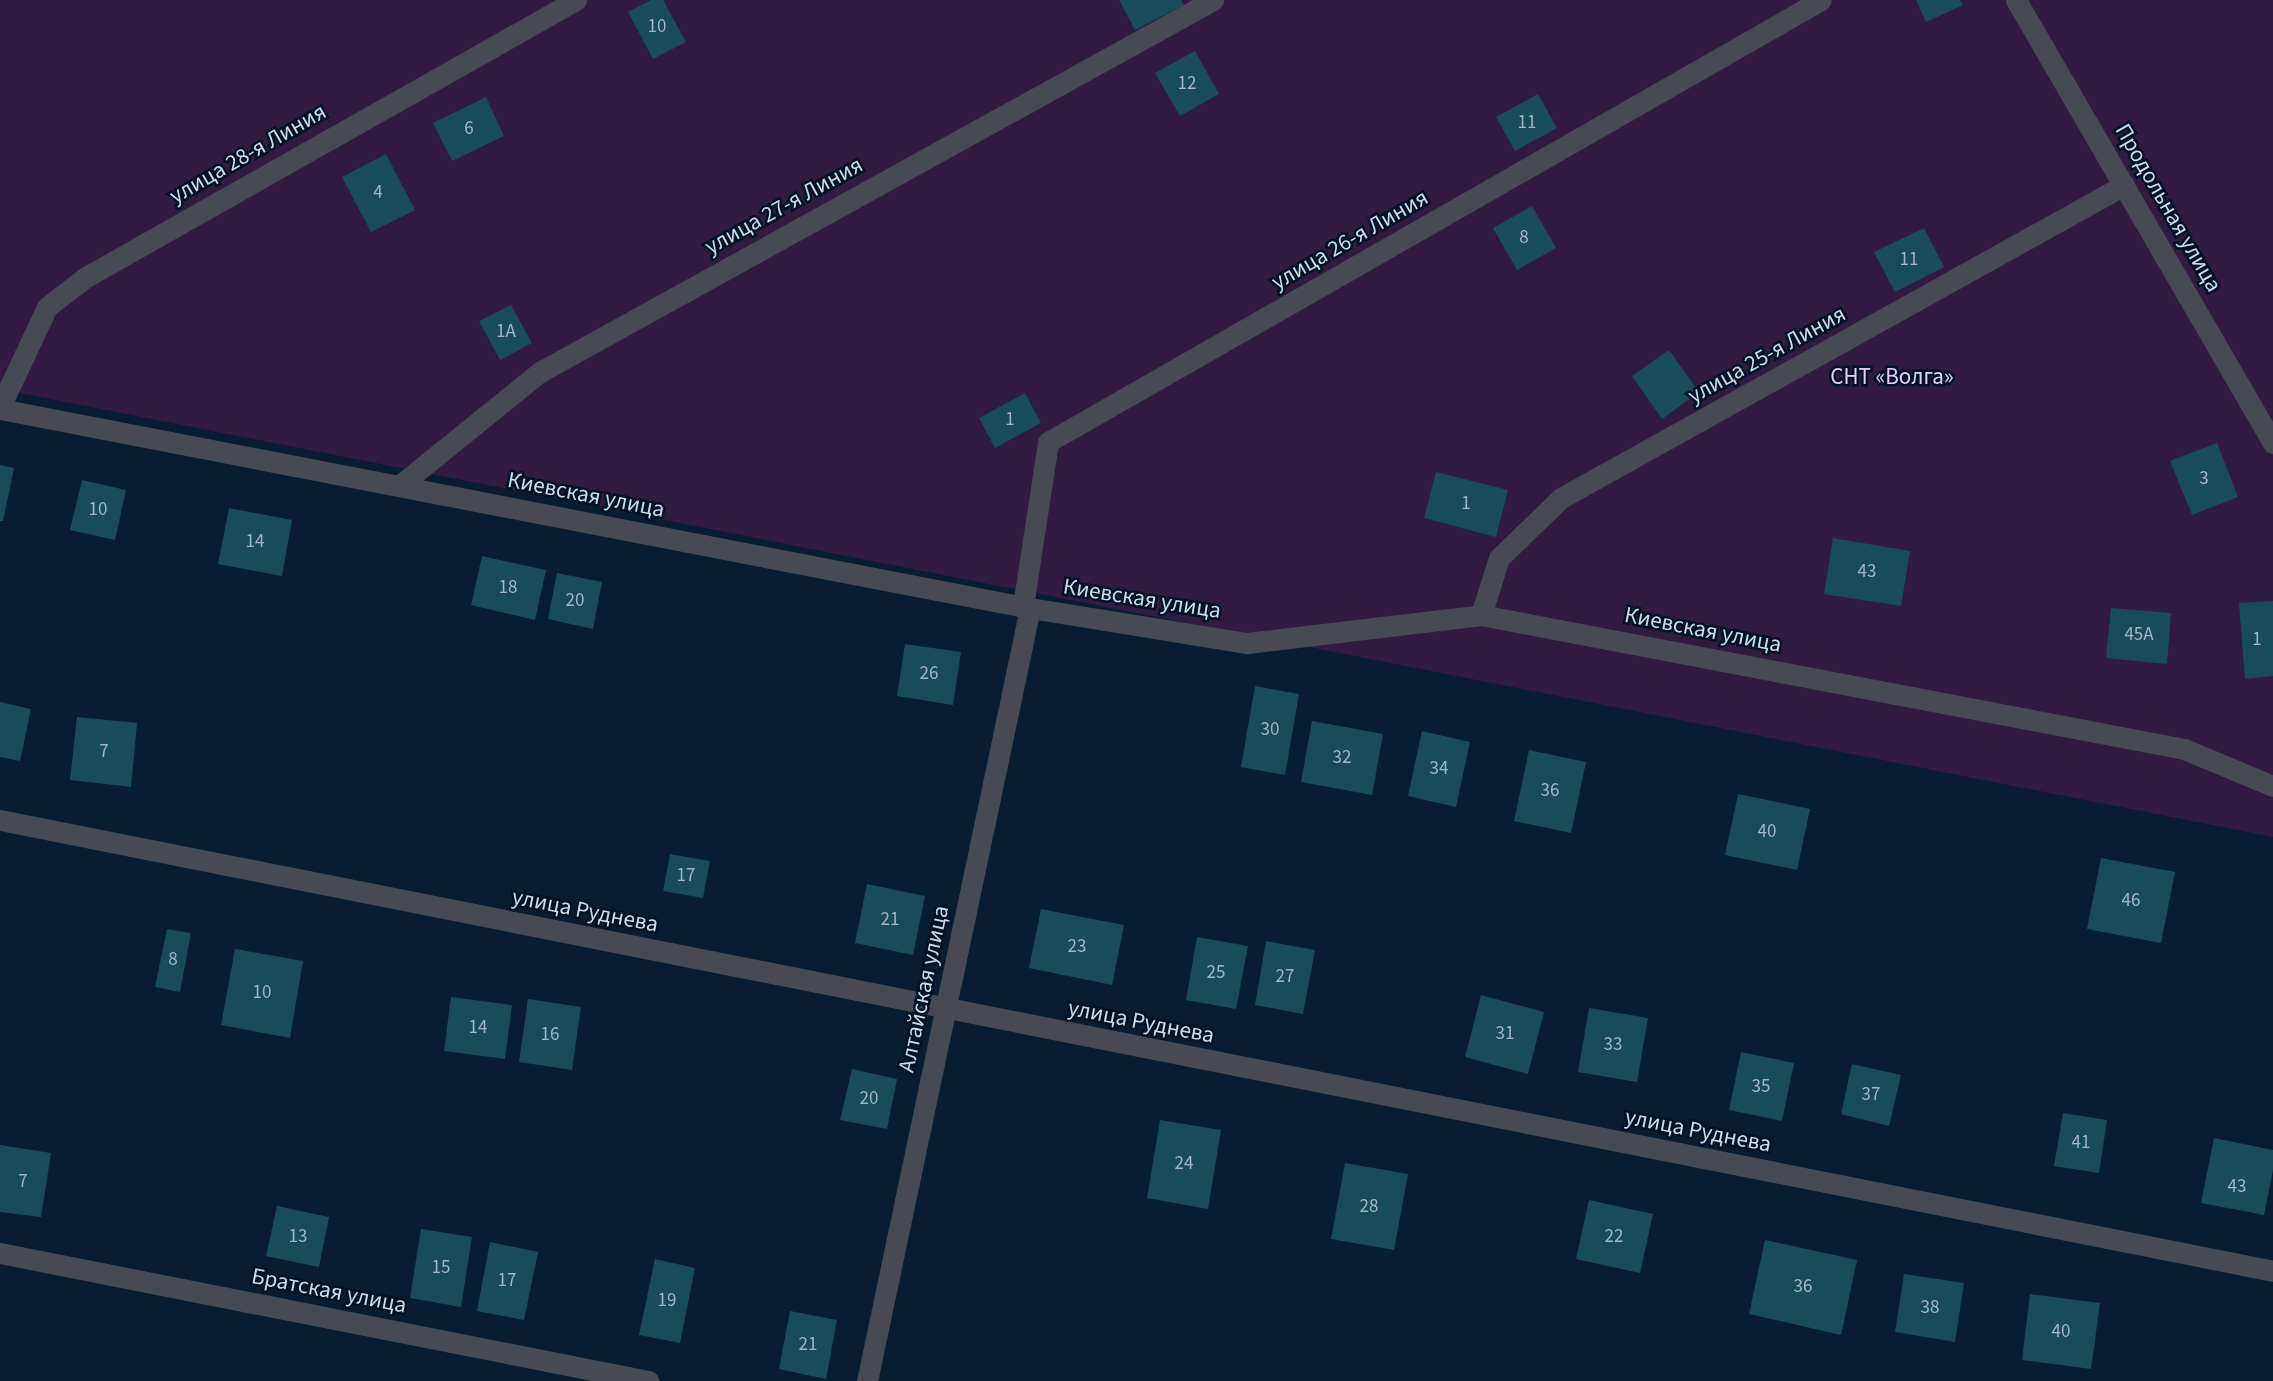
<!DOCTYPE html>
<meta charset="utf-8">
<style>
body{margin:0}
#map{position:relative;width:2273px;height:1381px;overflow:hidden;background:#081d31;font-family:"Source Sans 3",sans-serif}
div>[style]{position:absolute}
.green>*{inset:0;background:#311b41}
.building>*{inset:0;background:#194c59}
.service>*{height:21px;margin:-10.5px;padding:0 10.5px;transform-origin:10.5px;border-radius:10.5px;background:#474955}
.minor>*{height:21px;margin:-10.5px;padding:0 10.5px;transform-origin:10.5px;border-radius:10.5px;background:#474955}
span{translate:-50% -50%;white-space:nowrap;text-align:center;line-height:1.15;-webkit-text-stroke:5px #011326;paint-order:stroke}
.number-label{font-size:19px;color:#a1b7c5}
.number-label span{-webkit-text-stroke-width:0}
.street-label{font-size:23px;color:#cedbe9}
.park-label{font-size:23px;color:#e7cbff}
</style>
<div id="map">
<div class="green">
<div style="clip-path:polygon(0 0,2273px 0,2273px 837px,0 389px)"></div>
</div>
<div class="building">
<div style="clip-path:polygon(651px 0,663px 0,686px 42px,653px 59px,628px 12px)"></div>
<div style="clip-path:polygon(1119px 0,1181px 0,1184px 5px,1135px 30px)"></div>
<div style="clip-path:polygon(1916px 0,1960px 0,1963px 5px,1926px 22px)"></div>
<div style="clip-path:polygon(1195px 51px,1219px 94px,1180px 116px,1155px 73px)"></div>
<div style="clip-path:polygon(1538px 94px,1557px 128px,1515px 151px,1496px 117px)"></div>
<div style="clip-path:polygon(486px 97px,504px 136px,452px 161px,433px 123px)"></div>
<div style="clip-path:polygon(386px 154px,415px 210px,371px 232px,342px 177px)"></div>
<div style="clip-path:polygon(1532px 206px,1556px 248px,1517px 270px,1493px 228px)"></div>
<div style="clip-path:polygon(1924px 228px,1944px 267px,1895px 292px,1874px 252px)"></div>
<div style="clip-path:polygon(511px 305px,532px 343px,500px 360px,479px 321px)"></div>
<div style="clip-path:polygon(1669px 350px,1699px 392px,1662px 419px,1632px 376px)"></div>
<div style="clip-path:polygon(1025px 393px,1041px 423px,995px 448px,979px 418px)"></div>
<div style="clip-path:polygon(2217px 443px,2238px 497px,2192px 515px,2170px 461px)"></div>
<div style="clip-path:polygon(0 465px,14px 468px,3px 521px,0 521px)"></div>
<div style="clip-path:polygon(1436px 472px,1508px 490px,1496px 537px,1424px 518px)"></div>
<div style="clip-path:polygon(82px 480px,126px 490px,115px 540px,70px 530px)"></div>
<div style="clip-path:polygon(229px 508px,292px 520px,282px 576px,218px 564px)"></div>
<div style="clip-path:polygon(1833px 538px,1910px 551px,1901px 606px,1824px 594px)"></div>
<div style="clip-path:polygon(482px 556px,546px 570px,535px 620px,471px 605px)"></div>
<div style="clip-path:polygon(557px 573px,602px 582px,593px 629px,548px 619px)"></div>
<div style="clip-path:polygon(2273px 601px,2273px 676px,2245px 679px,2239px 603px)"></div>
<div style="clip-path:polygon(2111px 608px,2171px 613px,2167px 664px,2106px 658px)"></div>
<div style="clip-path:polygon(905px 644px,961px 652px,953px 705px,897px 696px)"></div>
<div style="clip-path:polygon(1255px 686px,1299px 694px,1285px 775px,1241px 767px)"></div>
<div style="clip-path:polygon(0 702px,31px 709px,20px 761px,0 757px)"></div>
<div style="clip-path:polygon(77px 717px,137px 723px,131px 787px,70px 780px)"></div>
<div style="clip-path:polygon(1312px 721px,1383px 734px,1372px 795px,1301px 782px)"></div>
<div style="clip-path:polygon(1422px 731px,1470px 742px,1456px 807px,1408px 796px)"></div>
<div style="clip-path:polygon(1529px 750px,1586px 762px,1571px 833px,1514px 821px)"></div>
<div style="clip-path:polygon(1738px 794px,1810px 809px,1797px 870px,1725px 855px)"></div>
<div style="clip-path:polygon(670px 854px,710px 861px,703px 898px,663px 891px)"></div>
<div style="clip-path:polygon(2101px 858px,2175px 872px,2161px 943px,2087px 929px)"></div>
<div style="clip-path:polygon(867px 884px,925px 896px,913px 955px,855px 943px)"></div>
<div style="clip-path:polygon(1041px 909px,1124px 925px,1112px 985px,1029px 968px)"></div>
<div style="clip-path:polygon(167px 929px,191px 933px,180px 992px,155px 987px)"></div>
<div style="clip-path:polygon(1197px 937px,1248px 946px,1236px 1009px,1186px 1000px)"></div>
<div style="clip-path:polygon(1266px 941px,1315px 950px,1303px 1014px,1255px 1005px)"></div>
<div style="clip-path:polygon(235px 949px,303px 961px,290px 1038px,221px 1025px)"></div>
<div style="clip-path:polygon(1481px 995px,1544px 1012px,1528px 1074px,1465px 1057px)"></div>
<div style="clip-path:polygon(451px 997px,512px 1005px,505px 1059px,444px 1051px)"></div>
<div style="clip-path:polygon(528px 999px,581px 1007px,572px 1070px,519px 1062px)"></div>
<div style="clip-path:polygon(1589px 1008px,1648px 1018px,1637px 1082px,1578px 1072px)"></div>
<div style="clip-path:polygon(1741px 1052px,1794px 1063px,1782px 1121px,1729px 1110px)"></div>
<div style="clip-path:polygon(1852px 1064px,1901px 1075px,1889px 1126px,1841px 1114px)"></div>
<div style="clip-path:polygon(852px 1069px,897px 1079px,887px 1129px,840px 1120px)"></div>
<div style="clip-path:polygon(2063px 1113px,2107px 1120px,2099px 1173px,2054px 1166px)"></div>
<div style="clip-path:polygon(1160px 1120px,1221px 1130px,1208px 1209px,1147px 1198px)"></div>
<div style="clip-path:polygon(2214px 1138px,2273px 1150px,2273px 1170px,2264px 1215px,2201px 1203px)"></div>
<div style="clip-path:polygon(0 1145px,51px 1153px,41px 1217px,0 1212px)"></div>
<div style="clip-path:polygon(1345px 1163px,1408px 1174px,1394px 1250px,1331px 1239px)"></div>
<div style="clip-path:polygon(1589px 1200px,1653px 1214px,1640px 1273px,1576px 1259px)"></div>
<div style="clip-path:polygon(277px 1206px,329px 1217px,319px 1267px,266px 1256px)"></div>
<div style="clip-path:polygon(421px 1229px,472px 1237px,461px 1307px,410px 1298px)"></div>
<div style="clip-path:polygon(1765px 1240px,1857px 1260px,1841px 1335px,1749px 1314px)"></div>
<div style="clip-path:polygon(490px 1242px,538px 1252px,524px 1320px,477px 1311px)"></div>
<div style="clip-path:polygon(655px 1259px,695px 1268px,680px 1343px,639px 1335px)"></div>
<div style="clip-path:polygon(1904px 1274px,1964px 1283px,1955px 1342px,1895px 1332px)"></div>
<div style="clip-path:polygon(2030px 1294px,2100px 1303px,2091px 1369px,2022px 1360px)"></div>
<div style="clip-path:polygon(790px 1311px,837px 1320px,826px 1379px,779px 1369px)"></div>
</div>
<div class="service">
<div style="left:0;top:407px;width:110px;rotate:-64.8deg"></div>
<div style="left:47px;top:307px;width:49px;rotate:-37.6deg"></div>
<div style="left:86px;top:277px;width:563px;rotate:-29.48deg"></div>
<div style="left:0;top:409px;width:1049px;rotate:10.94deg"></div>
<div style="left:1030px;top:608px;width:220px;rotate:9.2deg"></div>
<div style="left:1247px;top:643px;width:236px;rotate:-6.8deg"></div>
<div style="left:1481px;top:615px;width:716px;rotate:10.79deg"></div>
<div style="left:2184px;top:749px;width:96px;rotate:22.6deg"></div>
<div style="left:399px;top:486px;width:181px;rotate:-39deg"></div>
<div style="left:540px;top:372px;width:769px;rotate:-28.93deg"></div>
<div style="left:1023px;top:606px;width:166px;rotate:-81.3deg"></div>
<div style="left:1048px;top:442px;width:890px;rotate:-29.76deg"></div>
<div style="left:1481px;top:615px;width:60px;rotate:-72.5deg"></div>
<div style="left:1499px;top:558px;width:86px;rotate:-44.1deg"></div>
<div style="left:1561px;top:498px;width:644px;rotate:-29.07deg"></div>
</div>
<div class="minor">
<div style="left:2016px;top:0;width:512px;rotate:59.88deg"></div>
<div style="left:0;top:820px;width:2317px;rotate:11.22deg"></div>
<div style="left:0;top:1253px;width:661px;rotate:11.17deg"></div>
<div style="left:867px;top:1381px;width:790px;rotate:-78.09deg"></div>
</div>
<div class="number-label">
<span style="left:657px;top:27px">10</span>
<span style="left:1187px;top:84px">12</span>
<span style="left:1527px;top:123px">11</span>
<span style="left:469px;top:129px">6</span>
<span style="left:378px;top:193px">4</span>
<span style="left:1524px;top:238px">8</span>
<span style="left:1909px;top:260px">11</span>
<span style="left:506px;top:332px">1А</span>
<span style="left:1010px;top:420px">1</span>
<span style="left:2204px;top:479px">3</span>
<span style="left:1466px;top:504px">1</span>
<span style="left:98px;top:510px">10</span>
<span style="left:255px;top:542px">14</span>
<span style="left:1867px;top:572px">43</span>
<span style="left:508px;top:588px">18</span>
<span style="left:575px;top:601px">20</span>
<span style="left:2139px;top:635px">45А</span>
<span style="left:2257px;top:640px">1</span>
<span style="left:929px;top:674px">26</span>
<span style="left:1270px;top:730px">30</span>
<span style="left:104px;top:752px">7</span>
<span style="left:1342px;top:758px">32</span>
<span style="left:1439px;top:769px">34</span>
<span style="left:1550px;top:791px">36</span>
<span style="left:1767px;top:832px">40</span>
<span style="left:686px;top:876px">17</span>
<span style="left:2131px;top:901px">46</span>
<span style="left:890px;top:920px">21</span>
<span style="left:1077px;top:947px">23</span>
<span style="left:173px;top:960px">8</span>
<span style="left:1216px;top:973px">25</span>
<span style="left:1285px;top:977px">27</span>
<span style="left:262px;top:993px">10</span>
<span style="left:478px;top:1028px">14</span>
<span style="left:1505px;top:1034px">31</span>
<span style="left:550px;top:1035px">16</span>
<span style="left:1613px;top:1045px">33</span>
<span style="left:1761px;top:1087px">35</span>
<span style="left:1871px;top:1095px">37</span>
<span style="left:869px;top:1099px">20</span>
<span style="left:2081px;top:1143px">41</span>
<span style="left:1184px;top:1164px">24</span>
<span style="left:23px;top:1182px">7</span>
<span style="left:2237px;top:1187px">43</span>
<span style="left:1369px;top:1207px">28</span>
<span style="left:298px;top:1237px">13</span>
<span style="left:1614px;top:1237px">22</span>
<span style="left:441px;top:1268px">15</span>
<span style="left:507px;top:1281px">17</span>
<span style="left:1803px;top:1287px">36</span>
<span style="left:667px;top:1301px">19</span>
<span style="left:1930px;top:1308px">38</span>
<span style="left:2061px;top:1332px">40</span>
<span style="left:808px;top:1345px">21</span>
</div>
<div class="street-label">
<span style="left:248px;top:154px;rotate:-30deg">улица 28-я Линия</span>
<span style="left:784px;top:206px;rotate:-29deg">улица 27-я Линия</span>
<span style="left:2168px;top:208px;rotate:60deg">Продольная улица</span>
<span style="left:1350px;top:240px;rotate:-30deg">улица 26-я Линия</span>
<span style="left:1767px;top:355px;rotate:-29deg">улица 25-я Линия</span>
<span style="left:586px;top:495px;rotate:11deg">Киевская улица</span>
<span style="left:1142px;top:599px;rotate:9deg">Киевская улица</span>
<span style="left:1703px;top:630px;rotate:11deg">Киевская улица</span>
<span style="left:585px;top:911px;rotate:11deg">улица Руднева</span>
<span style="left:924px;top:989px;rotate:-78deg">Алтайская улица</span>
<span style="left:1141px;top:1022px;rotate:11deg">улица Руднева</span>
<span style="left:1698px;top:1131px;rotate:11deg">улица Руднева</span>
<span style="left:329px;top:1291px;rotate:11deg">Братская улица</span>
</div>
<div class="park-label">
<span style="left:1892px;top:377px">СНТ «Волга»</span>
</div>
</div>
